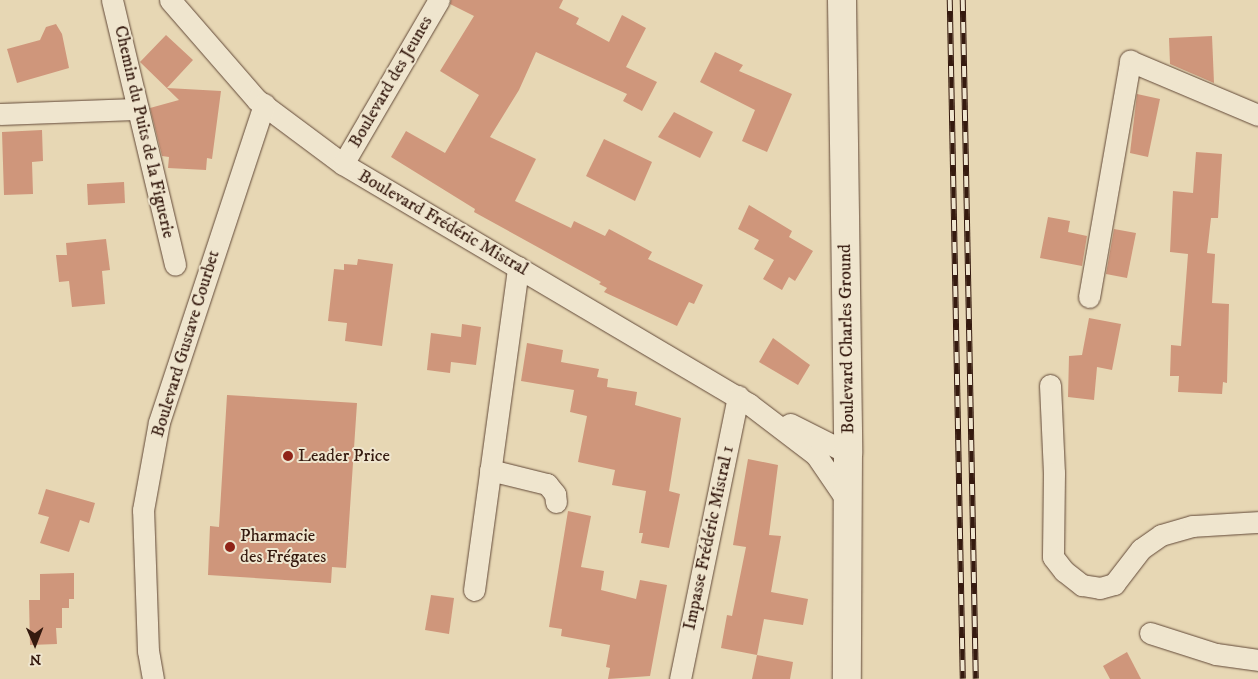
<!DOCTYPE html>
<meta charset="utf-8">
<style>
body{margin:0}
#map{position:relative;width:1258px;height:679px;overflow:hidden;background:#e7d7b4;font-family:"IM FELL DW Pica",serif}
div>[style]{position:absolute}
.building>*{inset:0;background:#cf967b}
.roads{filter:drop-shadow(0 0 1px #624938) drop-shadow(0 0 1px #624938)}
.street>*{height:21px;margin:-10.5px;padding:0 10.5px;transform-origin:10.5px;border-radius:10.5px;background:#efe5ce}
.secondary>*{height:28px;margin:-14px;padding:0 14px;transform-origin:14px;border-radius:14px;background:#efe5ce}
.rail>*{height:5.5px;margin-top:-2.75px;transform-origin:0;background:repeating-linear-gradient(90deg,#efe5ce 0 11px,#351a0f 0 22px);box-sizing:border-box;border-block:1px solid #351a0f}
.dots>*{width:14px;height:14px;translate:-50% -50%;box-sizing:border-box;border:2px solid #efe5ce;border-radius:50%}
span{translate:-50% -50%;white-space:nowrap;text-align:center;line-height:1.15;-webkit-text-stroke:4px #efe5ce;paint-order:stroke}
.street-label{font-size:18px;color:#351a0f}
.poi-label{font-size:18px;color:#351a0f}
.left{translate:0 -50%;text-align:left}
.north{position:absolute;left:10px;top:619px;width:50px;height:50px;-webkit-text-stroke:4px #efe5ce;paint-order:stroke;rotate:179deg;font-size:14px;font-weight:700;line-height:20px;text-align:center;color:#351a0f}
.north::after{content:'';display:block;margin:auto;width:18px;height:22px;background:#351a0f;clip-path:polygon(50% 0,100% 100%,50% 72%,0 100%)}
</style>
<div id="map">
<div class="building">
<div style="clip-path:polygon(451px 0,563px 0,559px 8px,579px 18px,576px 24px,609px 42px,622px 15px,646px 28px,626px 67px,657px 82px,642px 111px,623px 101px,627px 94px,536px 52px,519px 90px,490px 137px,536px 159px,515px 201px,571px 228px,574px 221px,605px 236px,609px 229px,652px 252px,648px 259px,703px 285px,694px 304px,689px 302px,677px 326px,604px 292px,607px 288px,599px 284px,601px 282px,474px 212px,475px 209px,391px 157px,406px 131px,445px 153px,479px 95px,440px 71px,474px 16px,450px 4px)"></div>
<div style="clip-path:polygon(56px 24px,62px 34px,69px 68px,17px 83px,7px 49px,40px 40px,46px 27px)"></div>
<div style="clip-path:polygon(166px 35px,193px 60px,167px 88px,221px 91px,212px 159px,207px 158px,206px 170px,168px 168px,169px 157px,162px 156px,150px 108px,179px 100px,140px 62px)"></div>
<div style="clip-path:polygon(1212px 36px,1214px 83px,1170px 64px,1169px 38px)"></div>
<div style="clip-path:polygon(715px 52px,743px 65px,739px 71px,792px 94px,767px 152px,742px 141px,755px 110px,700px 82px)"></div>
<div style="clip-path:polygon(1137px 94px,1160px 99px,1148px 157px,1130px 153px)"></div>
<div style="clip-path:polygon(674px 112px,713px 132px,700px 158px,658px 137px)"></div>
<div style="clip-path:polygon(42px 130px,43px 161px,32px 162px,33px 194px,4px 195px,2px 132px)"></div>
<div style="clip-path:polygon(604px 139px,652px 162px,635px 201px,586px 176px)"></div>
<div style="clip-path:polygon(1196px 152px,1222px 154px,1218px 218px,1211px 218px,1207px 253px,1215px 254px,1212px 303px,1229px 304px,1227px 383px,1223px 382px,1222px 394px,1178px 392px,1179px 376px,1170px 376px,1171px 345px,1181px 346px,1188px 254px,1170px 252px,1173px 191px,1193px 193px)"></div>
<div style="clip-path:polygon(124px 182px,125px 203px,88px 205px,87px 184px)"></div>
<div style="clip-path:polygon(749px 205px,792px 231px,789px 237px,813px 251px,795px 281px,789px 277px,782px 290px,763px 279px,774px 260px,754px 249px,759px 240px,738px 229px)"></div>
<div style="clip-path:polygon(1048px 217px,1070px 221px,1068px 232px,1087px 236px,1082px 266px,1040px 258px)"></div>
<div style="clip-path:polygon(1114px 229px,1136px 233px,1127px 278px,1106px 274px)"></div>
<div style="clip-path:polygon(106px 239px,110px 270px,102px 271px,105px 304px,72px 307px,69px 281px,59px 282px,56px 255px,67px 255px,66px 243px)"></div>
<div style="clip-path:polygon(358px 259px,393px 264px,382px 346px,345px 341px,347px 323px,328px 321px,334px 269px,344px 270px,344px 264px,357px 265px)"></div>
<div style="clip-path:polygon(1089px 318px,1121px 324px,1112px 370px,1097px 367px,1094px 400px,1068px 397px,1069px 356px,1082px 355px)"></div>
<div style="clip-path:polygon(462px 324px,481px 327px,476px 365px,451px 362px,450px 373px,427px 370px,431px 333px,461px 337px)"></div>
<div style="clip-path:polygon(773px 338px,810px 365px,798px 385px,759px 362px)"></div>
<div style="clip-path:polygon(527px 343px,563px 350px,561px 362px,599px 369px,597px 377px,608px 379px,607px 387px,637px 392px,635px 405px,681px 418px,669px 491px,680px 494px,669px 548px,641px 543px,643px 533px,639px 533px,646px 491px,612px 485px,615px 470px,578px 462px,587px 416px,570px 412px,574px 390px,521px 381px)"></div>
<div style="clip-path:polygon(227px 395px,357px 403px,346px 568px,332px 567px,331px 583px,208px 575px,210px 526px,219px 527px)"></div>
<div style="clip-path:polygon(748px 459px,778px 465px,769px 535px,781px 536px,771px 592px,808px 599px,803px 625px,764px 619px,757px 655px,721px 648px,727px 615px,732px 616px,746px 547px,733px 545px)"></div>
<div style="clip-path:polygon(46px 489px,95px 503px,89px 523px,80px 520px,69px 552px,40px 543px,49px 517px,38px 514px)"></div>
<div style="clip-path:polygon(568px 511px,591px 516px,581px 567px,604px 571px,601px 590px,636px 599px,640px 580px,667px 585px,650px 676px,608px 679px,610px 668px,606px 667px,610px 645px,561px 636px,562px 629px,549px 627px)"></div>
<div style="clip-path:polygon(74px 573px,74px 599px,69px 599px,69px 608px,62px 608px,62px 628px,56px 628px,57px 644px,30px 645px,29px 600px,40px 600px,40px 574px)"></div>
<div style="clip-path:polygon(431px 595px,454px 598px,449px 634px,425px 630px)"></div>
<div style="clip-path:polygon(1127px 652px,1141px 679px,1110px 679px,1103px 666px)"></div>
<div style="clip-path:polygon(757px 655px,793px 662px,790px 679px,752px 679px)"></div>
</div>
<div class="roads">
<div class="street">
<div style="left:112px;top:0;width:272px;rotate:76.6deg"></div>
<div style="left:170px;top:0;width:133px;rotate:49deg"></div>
<div style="left:257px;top:100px;width:107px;rotate:36.7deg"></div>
<div style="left:343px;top:164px;width:472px;rotate:30.6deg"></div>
<div style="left:749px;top:404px;width:84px;rotate:37.3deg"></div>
<div style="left:816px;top:455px;width:57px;rotate:55.8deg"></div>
<div style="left:0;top:114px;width:138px;rotate:-2.1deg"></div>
<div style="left:343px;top:164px;width:190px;rotate:-59.7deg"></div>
<div style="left:1089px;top:297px;width:240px;rotate:-80.1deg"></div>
<div style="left:1130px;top:61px;width:139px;rotate:22.9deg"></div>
<div style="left:1050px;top:385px;width:88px;rotate:87.4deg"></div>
<div style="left:1054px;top:473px;width:84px;rotate:90.7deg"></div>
<div style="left:1053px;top:557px;width:18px;rotate:52deg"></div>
<div style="left:1064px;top:571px;width:23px;rotate:38deg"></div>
<div style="left:1082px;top:585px;width:18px;rotate:9deg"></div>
<div style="left:1100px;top:588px;width:15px;rotate:-16deg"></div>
<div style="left:1114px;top:584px;width:44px;rotate:-52.4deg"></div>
<div style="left:1141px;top:549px;width:24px;rotate:-35deg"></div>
<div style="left:1161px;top:535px;width:33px;rotate:-16deg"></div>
<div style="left:1193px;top:526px;width:65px;rotate:-3.5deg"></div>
<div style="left:790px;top:424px;width:65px;rotate:26.6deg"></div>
<div style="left:490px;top:470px;width:59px;rotate:13.8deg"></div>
<div style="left:547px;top:484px;width:13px;rotate:51deg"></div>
<div style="left:555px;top:494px;width:8px;rotate:83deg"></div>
<div style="left:474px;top:590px;width:326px;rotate:-82.2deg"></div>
<div style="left:1150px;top:633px;width:69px;rotate:17.7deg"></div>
<div style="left:1216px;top:654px;width:42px;rotate:8.1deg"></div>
<div style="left:153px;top:679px;width:28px;rotate:-100deg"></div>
<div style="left:148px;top:651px;width:141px;rotate:-92deg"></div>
<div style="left:143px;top:510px;width:89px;rotate:-79.7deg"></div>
<div style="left:159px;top:422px;width:335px;rotate:-71.7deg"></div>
<div style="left:680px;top:679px;width:289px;rotate:-78.4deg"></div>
</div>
<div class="secondary">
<div style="left:842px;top:0;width:453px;rotate:89.2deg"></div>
<div style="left:848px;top:453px;width:226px;rotate:90.3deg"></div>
</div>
</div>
<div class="rail">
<div style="left:950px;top:0;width:679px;rotate:88.9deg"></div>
<div style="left:963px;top:0;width:679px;rotate:88.9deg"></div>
</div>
<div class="dots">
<div style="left:288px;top:456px;background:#8f2418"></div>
<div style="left:230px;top:547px;background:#8f2418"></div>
</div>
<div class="street-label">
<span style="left:391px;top:82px;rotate:-60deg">Boulevard des Jeunes</span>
<span style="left:144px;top:132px;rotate:77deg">Chemin du Puits de la Figuerie</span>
<span style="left:443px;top:223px;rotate:30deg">Boulevard Frédéric Mistral</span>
<span style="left:847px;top:339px;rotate:-91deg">Boulevard Charles Ground</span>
<span style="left:186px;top:344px;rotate:-73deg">Boulevard Gustave Courbet</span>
<span style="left:709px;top:538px;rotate:-78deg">Impasse Frédéric Mistral 1</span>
</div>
<div class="poi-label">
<span class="left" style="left:298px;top:456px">Leader Price</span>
<span class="left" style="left:240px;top:547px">Pharmacie<br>des Frégates</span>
</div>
<div class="north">N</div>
</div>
